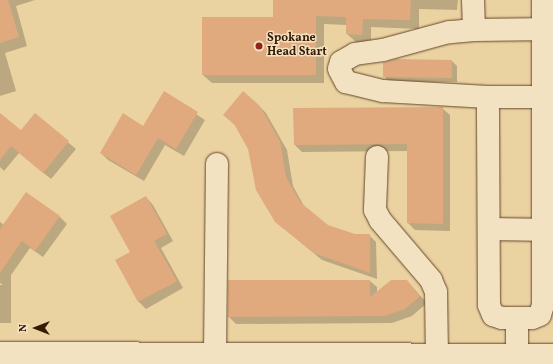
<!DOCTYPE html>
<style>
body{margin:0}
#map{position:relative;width:553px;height:364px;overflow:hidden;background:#ebd2a1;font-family:Vollkorn,serif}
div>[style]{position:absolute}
.shadow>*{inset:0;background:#0003}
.building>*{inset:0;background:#e0aa7e}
.roads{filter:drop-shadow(0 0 1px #65482a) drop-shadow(0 0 1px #65482a)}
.minor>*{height:22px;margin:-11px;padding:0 11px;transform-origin:11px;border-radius:11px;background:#f2e2c2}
.dots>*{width:11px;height:11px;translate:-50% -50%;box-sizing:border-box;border:2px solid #f2e2c2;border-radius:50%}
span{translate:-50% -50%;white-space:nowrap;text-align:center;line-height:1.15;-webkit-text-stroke:3px #f2e2c2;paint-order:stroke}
.poi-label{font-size:12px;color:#381a02;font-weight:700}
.left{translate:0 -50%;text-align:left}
.north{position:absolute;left:16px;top:308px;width:40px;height:40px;-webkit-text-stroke:3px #f2e2c2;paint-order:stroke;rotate:270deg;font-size:11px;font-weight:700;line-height:16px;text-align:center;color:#381a02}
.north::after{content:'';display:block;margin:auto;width:14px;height:18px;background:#381a02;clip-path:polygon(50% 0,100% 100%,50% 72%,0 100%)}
</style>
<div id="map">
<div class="shadow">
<div style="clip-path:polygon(0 0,35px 0,16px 6px,27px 46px,5px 53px,16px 91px,0 96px)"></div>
<div style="clip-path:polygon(274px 0,458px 0,457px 10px,419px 9px,419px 29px,371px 27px,371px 43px,356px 42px,347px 34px,347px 25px,324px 24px,324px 83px,212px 83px,203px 75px,274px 18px)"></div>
<div style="clip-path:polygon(397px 60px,452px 61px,457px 66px,457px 82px,389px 82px,384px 76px)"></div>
<div style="clip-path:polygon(164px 93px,205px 120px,184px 156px,165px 145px,144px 181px,108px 160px,101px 153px,144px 127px)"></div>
<div style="clip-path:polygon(258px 105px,266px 113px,287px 150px,293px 186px,305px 208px,327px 226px,355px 235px,369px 235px,376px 242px,377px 279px,322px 260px,276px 222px,249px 149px,236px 126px,224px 115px)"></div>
<div style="clip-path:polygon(442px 108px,450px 115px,450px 231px,415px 230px,408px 223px,408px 151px,302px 152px,295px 145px)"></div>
<div style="clip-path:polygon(0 114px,21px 132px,35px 115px,76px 149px,51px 179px,19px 153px,4px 171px,0 167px)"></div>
<div style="clip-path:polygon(146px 197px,153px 205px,173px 241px,161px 248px,183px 288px,146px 309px,139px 302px,132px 252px)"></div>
<div style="clip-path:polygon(59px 216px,67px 224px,43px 257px,30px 248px,11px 275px,11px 323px,0 323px,0 285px,3px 285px,0 283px,0 222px,4px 225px)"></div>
<div style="clip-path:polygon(370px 281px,377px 287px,377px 293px,407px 281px,427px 303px,412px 316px,392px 323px,236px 324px,229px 317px)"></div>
</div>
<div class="building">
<div style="clip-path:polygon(0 0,8px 0,19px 37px,0 43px)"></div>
<div style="clip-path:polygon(273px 0,411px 0,410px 20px,363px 19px,362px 35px,346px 34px,346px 17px,316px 16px,316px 75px,202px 75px,202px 17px,273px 17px)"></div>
<div style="clip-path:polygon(396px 59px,452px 60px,452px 78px,383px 77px,383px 63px)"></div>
<div style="clip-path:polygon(164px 91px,198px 112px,176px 149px,158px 138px,136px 175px,100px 153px,123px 113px,143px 126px)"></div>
<div style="clip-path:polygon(243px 91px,259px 105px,280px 141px,286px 177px,300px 202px,328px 225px,355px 234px,370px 234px,370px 273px,314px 253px,275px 222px,256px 190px,248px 149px,234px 124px,223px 115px)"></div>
<div style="clip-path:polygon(443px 107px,443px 224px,407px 223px,407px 144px,294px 145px,293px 108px)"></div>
<div style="clip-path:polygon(0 113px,21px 130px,35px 113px,69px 141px,43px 173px,11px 146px,0 160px)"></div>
<div style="clip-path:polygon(26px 192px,60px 216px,35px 251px,22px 241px,0 273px,0 229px)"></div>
<div style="clip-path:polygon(146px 196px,167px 234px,154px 241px,177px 281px,138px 302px,115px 260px,130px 252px,110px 216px)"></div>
<div style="clip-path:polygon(228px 280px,370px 280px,370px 297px,391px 280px,407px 280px,420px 296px,405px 309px,385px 316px,228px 317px)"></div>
</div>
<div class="roads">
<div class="minor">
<div style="left:473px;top:0;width:30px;rotate:88deg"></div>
<div style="left:474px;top:30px;width:79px;rotate:-0.7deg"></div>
<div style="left:543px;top:0;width:305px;rotate:90deg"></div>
<div style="left:543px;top:305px;width:10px;rotate:107deg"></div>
<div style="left:540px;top:315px;width:9px;rotate:159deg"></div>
<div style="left:532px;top:318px;width:30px;rotate:180deg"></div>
<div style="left:502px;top:318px;width:9px;rotate:-162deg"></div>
<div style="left:493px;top:315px;width:11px;rotate:-112deg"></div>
<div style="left:489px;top:305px;width:208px;rotate:-90.3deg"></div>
<div style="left:488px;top:97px;width:65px"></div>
<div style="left:474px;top:30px;width:25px;rotate:175deg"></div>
<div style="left:449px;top:32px;width:68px;rotate:164.7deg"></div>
<div style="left:383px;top:50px;width:28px;rotate:172deg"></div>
<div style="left:355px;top:54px;width:16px;rotate:150deg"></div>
<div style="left:341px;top:62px;width:7px;rotate:106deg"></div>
<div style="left:339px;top:69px;width:15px;rotate:62deg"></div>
<div style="left:346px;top:82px;width:38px;rotate:14deg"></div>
<div style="left:383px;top:91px;width:105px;rotate:3.3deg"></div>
<div style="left:377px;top:157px;width:53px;rotate:92.2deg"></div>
<div style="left:375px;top:210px;width:11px;rotate:63deg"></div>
<div style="left:380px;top:220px;width:79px;rotate:49.6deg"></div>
<div style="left:431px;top:280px;width:13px;rotate:67deg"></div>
<div style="left:436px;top:292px;width:63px;rotate:89.1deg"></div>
<div style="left:489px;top:229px;width:64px;rotate:0.9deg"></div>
<div style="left:0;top:353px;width:553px;rotate:0.21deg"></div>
<div style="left:215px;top:355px;width:191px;rotate:-89.4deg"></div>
<div style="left:517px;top:355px;width:36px;rotate:-90deg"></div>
</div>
</div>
<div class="dots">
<div style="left:259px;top:46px;background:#8f2418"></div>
</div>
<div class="poi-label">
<span class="left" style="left:267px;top:46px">Spokane<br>Head Start</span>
</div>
<div class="north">N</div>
</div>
